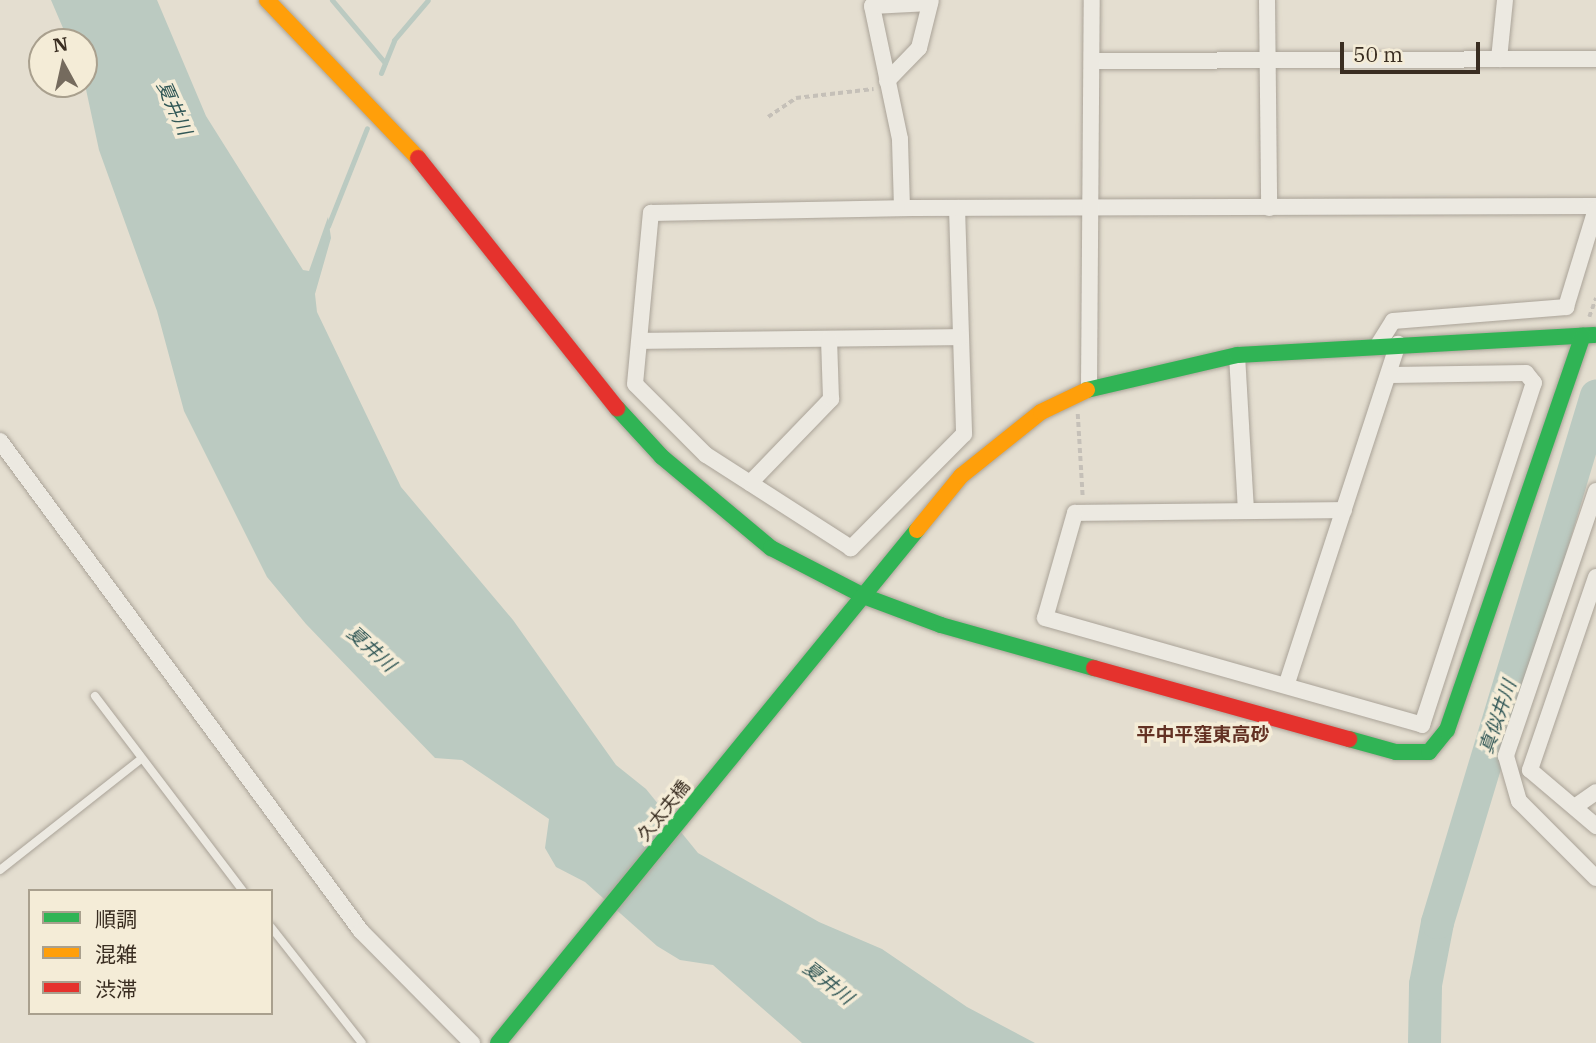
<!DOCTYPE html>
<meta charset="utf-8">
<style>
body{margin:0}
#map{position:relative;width:1596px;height:1043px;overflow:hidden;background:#e4ded0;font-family:"IBM Plex Serif","Noto Sans JP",serif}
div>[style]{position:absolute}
.water>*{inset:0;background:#bbcac1}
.stream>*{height:5px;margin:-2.5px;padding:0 2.5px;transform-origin:2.5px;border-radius:2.5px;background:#bbcac1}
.river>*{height:33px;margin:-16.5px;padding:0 16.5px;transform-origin:16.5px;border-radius:16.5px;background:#bbcac1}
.path>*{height:3.5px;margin-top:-1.75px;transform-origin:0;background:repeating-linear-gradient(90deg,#c5c0b8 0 5px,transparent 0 8.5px)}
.roads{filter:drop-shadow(0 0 2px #aaa398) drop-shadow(0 0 2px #aaa398)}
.lane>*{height:8px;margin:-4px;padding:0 4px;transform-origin:4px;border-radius:4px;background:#ece9e1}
.street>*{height:16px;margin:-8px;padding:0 8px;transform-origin:8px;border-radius:8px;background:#ece9e1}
.fast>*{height:16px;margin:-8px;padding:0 8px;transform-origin:8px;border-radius:8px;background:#30b455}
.slow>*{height:16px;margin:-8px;padding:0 8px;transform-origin:8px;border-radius:8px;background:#ff9f0a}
.jam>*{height:16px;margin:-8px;padding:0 8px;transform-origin:8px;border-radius:8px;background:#e5322d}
span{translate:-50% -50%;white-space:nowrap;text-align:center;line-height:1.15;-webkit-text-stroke:7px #f4ecd7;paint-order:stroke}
.street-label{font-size:18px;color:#392d21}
.water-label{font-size:19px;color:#315756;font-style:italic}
.neighbourhood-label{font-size:19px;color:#633123;font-weight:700}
.legend{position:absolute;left:28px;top:889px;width:245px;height:126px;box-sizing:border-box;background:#f4ecd7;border:2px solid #a9a08e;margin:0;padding:9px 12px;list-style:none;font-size:21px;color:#392d21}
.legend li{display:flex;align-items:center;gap:14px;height:35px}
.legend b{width:35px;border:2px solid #a9a08e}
.north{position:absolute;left:28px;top:28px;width:70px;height:70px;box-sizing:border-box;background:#f4ecd7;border:2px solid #a9a08e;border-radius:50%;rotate:352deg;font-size:19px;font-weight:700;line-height:28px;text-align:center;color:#392d21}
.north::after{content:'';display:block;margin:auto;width:24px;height:32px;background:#756b5e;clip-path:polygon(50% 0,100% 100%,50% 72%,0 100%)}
.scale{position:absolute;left:1340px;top:42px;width:140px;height:32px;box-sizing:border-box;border:4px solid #392d21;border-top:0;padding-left:9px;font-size:21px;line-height:24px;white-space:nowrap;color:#392d21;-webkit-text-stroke:5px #f4ecd7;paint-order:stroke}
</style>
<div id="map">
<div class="water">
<div style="clip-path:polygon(51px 0,157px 0,206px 116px,303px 270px,309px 271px,328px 217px,331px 238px,315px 294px,317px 312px,401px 487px,513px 620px,616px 765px,646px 789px,698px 853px,819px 922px,882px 949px,967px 1007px,1035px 1043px,802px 1043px,713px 965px,680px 960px,657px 946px,585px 882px,556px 867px,545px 848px,549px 819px,462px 760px,435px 758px,306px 624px,267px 577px,184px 411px,157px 311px,99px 150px,84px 80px,84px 42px,69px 42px)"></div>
</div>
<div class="stream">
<div style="left:332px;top:0;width:82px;rotate:49.9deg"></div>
<div style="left:381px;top:73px;width:35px;rotate:-68deg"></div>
<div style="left:394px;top:40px;width:52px;rotate:-49.6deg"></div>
<div style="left:328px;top:226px;width:105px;rotate:-68.3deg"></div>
</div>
<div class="river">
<div style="left:1424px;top:1043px;width:59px;rotate:-89deg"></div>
<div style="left:1425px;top:984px;width:63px;rotate:-79deg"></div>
<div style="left:1437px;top:922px;width:550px;rotate:-73.21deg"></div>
</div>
<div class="path">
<div style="left:768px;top:117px;width:34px;rotate:-34deg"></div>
<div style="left:796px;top:98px;width:78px;rotate:-6.7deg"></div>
<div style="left:1589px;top:317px;width:20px;rotate:-70deg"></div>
<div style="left:1078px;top:414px;width:83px;rotate:86.6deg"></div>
</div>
<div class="roads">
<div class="lane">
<div style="left:95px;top:696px;width:245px;rotate:52.8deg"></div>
<div style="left:0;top:870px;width:178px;rotate:-38.2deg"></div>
<div style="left:271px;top:927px;width:147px;rotate:51.9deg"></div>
</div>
<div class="street">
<div style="left:1267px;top:0;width:208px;rotate:89.4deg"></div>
<div style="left:1499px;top:59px;width:59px;rotate:-84.2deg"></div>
<div style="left:1093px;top:61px;width:503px;rotate:-0.23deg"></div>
<div style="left:887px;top:81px;width:46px;rotate:-45.9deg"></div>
<div style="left:919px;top:48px;width:49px;rotate:-76deg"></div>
<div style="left:902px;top:208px;width:69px;rotate:-91.7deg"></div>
<div style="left:900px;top:139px;width:136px;rotate:-101.9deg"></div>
<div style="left:872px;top:6px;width:58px;rotate:-3deg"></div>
<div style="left:957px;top:208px;width:226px;rotate:88.2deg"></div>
<div style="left:964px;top:434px;width:161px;rotate:134.7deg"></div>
<div style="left:851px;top:548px;width:172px;rotate:-147.3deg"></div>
<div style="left:706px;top:455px;width:100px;rotate:-135deg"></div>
<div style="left:635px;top:384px;width:172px;rotate:-84.7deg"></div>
<div style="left:651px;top:213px;width:261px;rotate:-1.1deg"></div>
<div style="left:912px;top:208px;width:684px;rotate:-0.17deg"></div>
<div style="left:640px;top:341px;width:321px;rotate:-0.7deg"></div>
<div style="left:1378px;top:345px;width:28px;rotate:-58deg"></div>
<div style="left:1393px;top:321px;width:174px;rotate:-4.6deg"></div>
<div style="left:1566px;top:307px;width:102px;rotate:-73deg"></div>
<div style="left:1237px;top:355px;width:156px;rotate:86.7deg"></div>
<div style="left:1089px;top:388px;width:388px;rotate:-89.6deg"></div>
<div style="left:0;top:441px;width:609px;rotate:53.62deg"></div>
<div style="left:361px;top:931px;width:158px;rotate:45.3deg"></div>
<div style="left:750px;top:483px;width:117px;rotate:-46deg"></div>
<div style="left:831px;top:399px;width:60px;rotate:-91.9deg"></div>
<div style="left:1596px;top:491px;width:280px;rotate:108.8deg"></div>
<div style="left:1506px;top:756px;width:47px;rotate:73.9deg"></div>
<div style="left:1519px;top:801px;width:109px;rotate:45deg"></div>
<div style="left:1344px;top:510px;width:269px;rotate:179.4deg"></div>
<div style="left:1075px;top:513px;width:109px;rotate:105.9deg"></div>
<div style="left:1045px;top:618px;width:392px;rotate:15.8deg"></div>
<div style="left:1422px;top:725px;width:360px;rotate:-71.9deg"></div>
<div style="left:1534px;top:383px;width:13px;rotate:-129deg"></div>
<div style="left:1526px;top:373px;width:135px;rotate:179.2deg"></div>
<div style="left:1596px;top:577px;width:204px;rotate:108.9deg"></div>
<div style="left:1530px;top:770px;width:87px;rotate:40.3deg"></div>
<div style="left:1287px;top:683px;width:357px;rotate:-71.9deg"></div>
<div style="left:1576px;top:806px;width:24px;rotate:-35deg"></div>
</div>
<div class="fast">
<div style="left:1087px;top:390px;width:154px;rotate:-13.1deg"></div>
<div style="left:1237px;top:355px;width:358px;rotate:-3.2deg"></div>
<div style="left:617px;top:408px;width:67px;rotate:47.4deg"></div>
<div style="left:662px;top:457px;width:142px;rotate:39.9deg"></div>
<div style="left:771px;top:548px;width:107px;rotate:27.3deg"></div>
<div style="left:866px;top:597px;width:80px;rotate:20.5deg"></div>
<div style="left:941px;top:625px;width:159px;rotate:15.7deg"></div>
<div style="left:1349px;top:739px;width:49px;rotate:15.5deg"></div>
<div style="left:1396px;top:752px;width:33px"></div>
<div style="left:1429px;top:752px;width:28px;rotate:-51deg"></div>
<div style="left:1447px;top:730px;width:417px;rotate:-71deg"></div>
<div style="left:498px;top:1043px;width:662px;rotate:-50.76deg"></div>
</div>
<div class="slow">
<div style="left:267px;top:0;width:219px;rotate:46.3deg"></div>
<div style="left:917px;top:530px;width:70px;rotate:-50.8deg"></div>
<div style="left:961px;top:476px;width:102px;rotate:-38.7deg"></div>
<div style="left:1041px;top:412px;width:51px;rotate:-25.6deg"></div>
</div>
<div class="jam">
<div style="left:418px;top:158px;width:320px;rotate:51.5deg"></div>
<div style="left:1094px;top:668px;width:265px;rotate:15.6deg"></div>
</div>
</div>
<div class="street-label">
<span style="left:664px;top:811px;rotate:-51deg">久太夫橋</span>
</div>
<div class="water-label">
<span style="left:174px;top:108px;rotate:66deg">夏井川</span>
<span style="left:371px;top:649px;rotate:42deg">夏井川</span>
<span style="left:1498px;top:717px;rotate:-71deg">真似井川</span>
<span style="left:828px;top:983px;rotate:38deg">夏井川</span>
</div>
<div class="neighbourhood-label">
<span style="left:1203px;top:735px">平中平窪東高砂</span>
</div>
<ul class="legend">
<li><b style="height:9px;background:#30b455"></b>順調</li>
<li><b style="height:9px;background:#ff9f0a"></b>混雑</li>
<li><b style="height:9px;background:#e5322d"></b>渋滞</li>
</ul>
<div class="north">N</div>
<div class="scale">50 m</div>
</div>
